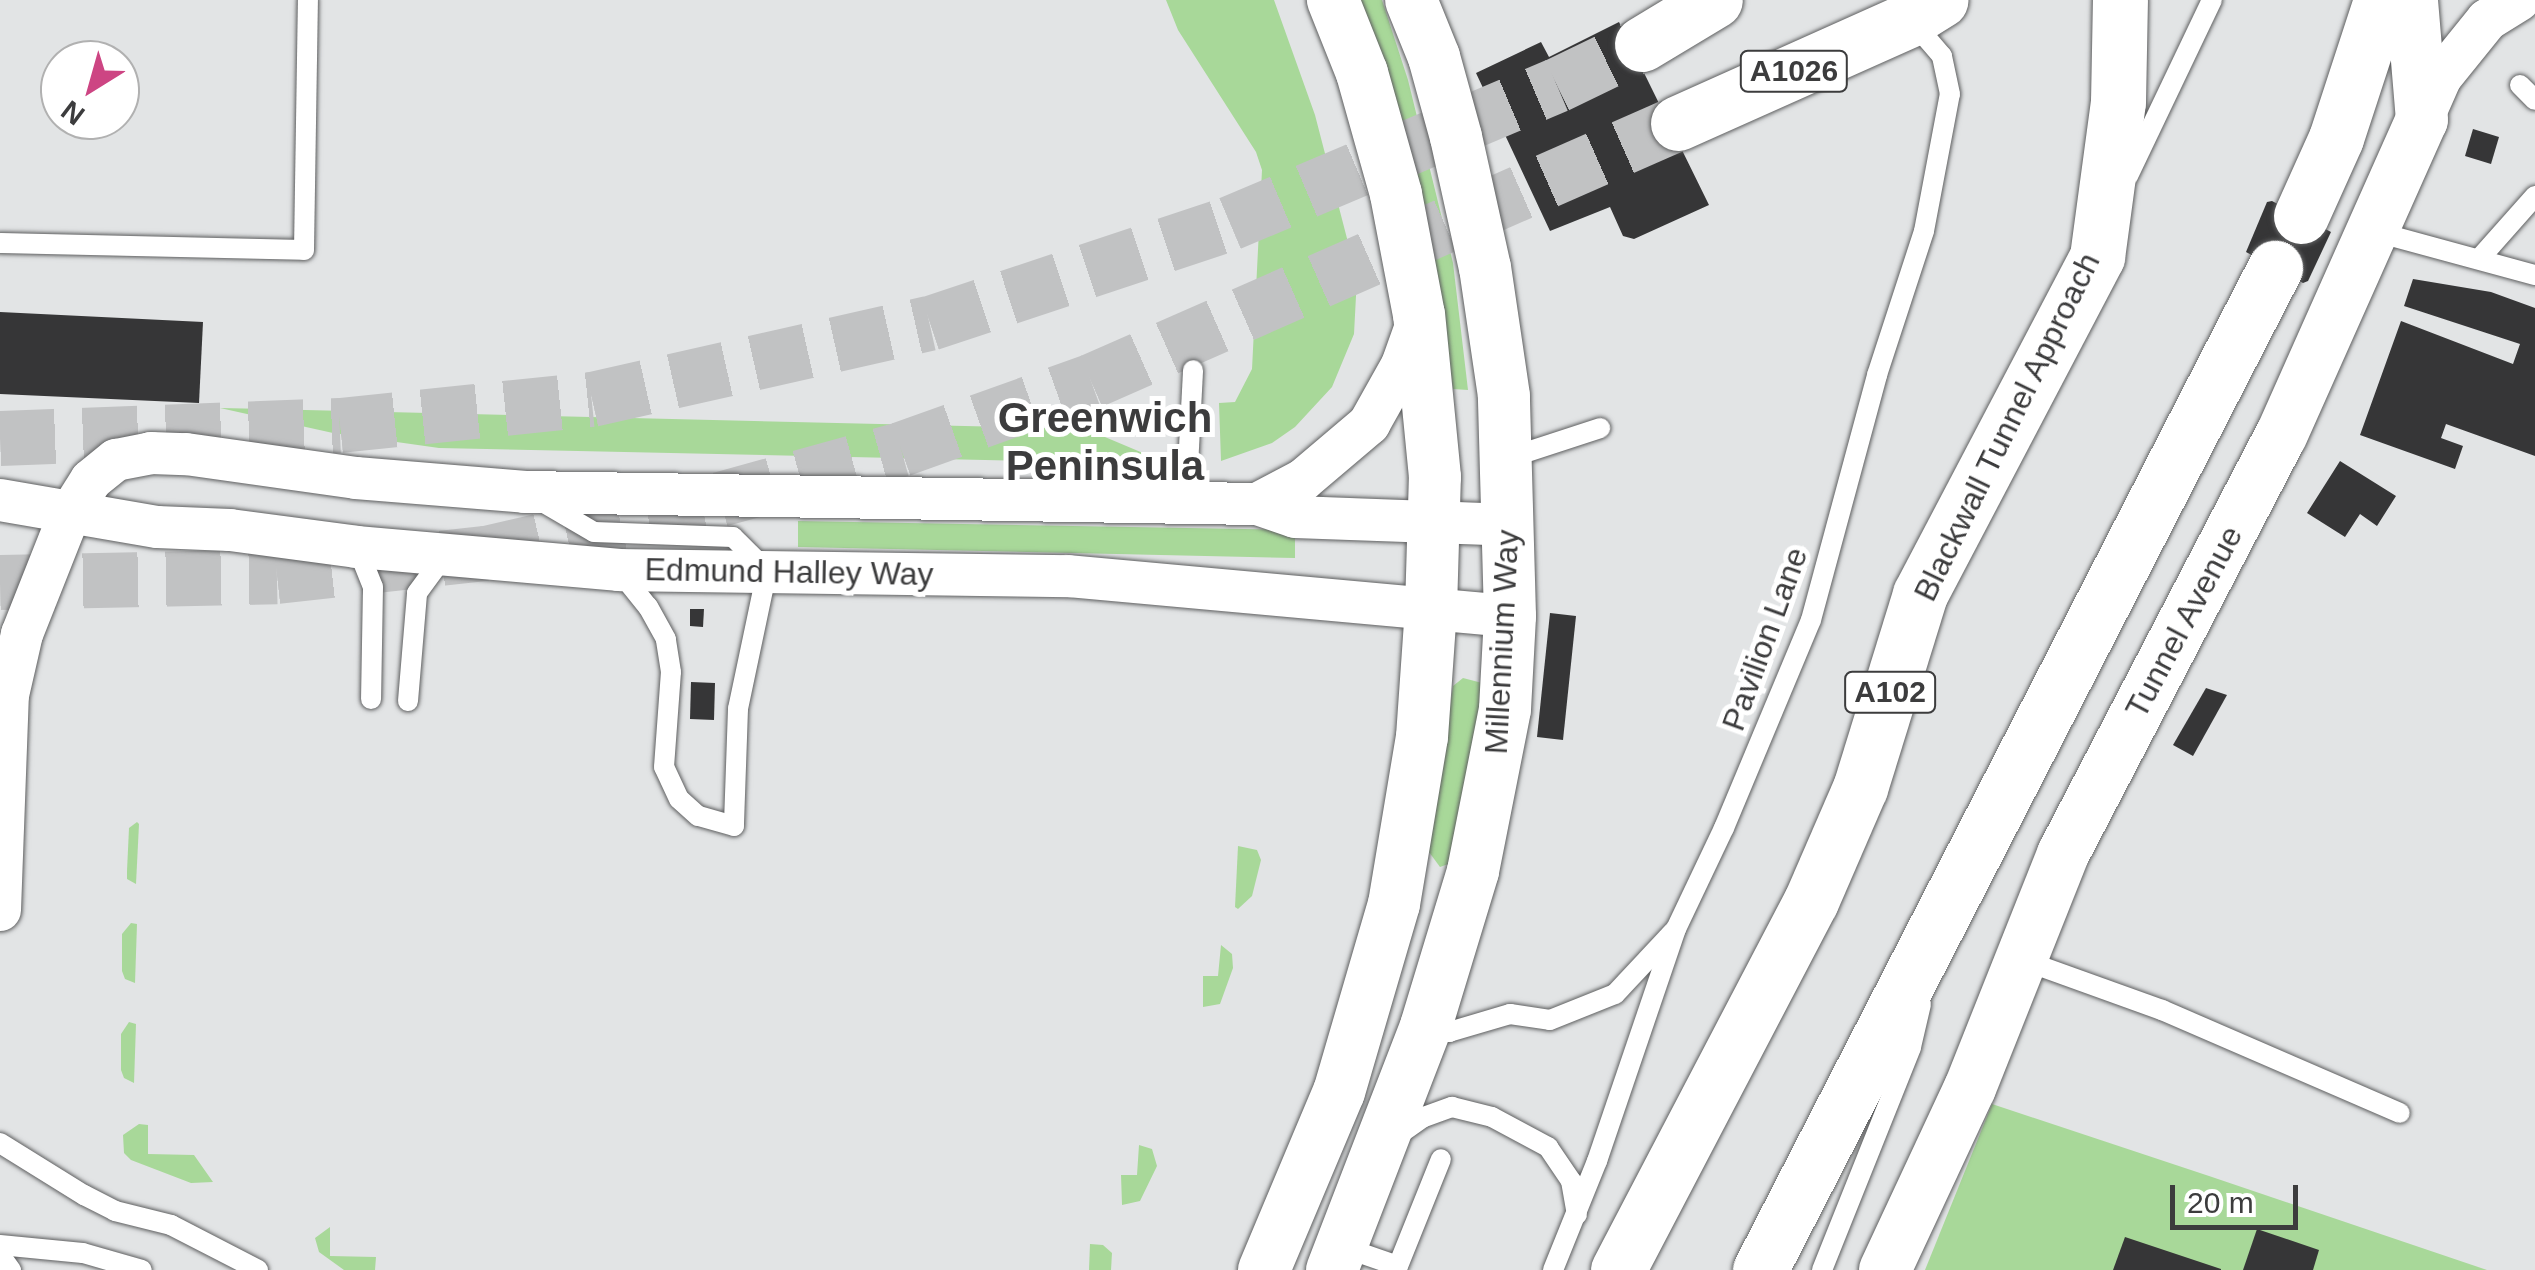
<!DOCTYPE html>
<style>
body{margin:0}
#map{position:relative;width:2535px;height:1270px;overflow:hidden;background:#e2e4e5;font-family:Arial,sans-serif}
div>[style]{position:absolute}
.green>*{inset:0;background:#a8d899}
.building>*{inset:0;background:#363637}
.trunk-tunnel>*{height:55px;margin-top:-27.5px;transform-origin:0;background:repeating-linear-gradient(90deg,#c1c2c3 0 55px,transparent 0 83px)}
.roads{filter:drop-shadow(0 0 2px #5e5f60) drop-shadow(0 0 2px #5e5f60)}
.service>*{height:20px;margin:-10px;padding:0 10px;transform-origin:10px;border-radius:10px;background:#fff}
.minor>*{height:42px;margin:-21px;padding:0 21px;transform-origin:21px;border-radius:21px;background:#fff}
.tertiary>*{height:52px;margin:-26px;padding:0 26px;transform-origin:26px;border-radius:26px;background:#fff}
.trunk>*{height:55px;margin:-27.5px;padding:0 27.5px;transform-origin:27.5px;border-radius:27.5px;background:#fff}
span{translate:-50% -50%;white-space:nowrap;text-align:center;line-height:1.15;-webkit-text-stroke:10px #fff;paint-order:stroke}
.shield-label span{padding:2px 8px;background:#fff;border:2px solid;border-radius:8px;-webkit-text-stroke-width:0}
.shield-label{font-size:30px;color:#3c3c3d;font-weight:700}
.street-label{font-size:32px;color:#3c3c3d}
.district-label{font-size:42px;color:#3c3c3d;font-weight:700}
.north{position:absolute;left:40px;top:40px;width:100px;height:100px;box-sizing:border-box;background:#fff;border:2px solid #b1b1b1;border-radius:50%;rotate:217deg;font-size:28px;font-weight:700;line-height:40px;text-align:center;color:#3c3c3d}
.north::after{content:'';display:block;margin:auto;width:35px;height:45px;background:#cd4583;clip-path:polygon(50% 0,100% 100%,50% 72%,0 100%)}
.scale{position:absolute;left:2170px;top:1185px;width:128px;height:45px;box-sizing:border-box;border:5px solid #3c3c3d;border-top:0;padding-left:12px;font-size:30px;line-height:35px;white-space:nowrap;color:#3c3c3d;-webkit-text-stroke:8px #fff;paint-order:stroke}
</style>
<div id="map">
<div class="green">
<div style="clip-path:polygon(1166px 0,1274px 0,1315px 115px,1357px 277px,1354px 334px,1332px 387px,1295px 427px,1272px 443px,1221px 461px,1219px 403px,1235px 402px,1252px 369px,1262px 170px,1256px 152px,1178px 30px)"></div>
<div style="clip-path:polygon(1360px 0,1382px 0,1408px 80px,1453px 263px,1468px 390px,1453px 389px,1436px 266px)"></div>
<div style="clip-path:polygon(220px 408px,1086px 429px,1169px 464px,439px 448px,333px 433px)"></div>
<div style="clip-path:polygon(798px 521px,1295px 530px,1295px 558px,798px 547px)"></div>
<div style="clip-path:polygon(1463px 678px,1486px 684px,1451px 863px,1440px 867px,1429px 852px,1453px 686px)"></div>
<div style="clip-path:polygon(137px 822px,139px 824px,136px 884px,127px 879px,127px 871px,129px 828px)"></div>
<div style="clip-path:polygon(1238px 846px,1257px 850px,1261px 860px,1252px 896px,1238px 909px,1235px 907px)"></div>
<div style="clip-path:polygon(131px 923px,137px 924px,135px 983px,125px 979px,122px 971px,122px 934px)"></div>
<div style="clip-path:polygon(1221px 945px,1232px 954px,1233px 968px,1220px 1004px,1203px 1007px,1203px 976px,1218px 976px)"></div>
<div style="clip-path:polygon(129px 1022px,136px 1024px,134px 1083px,124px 1078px,121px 1070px,121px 1034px)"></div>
<div style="clip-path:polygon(1992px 1104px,2212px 1177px,2487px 1270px,1925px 1270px)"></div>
<div style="clip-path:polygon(139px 1124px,148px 1125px,148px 1154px,194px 1155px,213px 1182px,191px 1183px,131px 1160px,124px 1153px,123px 1135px)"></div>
<div style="clip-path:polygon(1139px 1145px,1152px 1149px,1157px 1166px,1140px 1201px,1122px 1205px,1121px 1175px,1137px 1175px)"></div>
<div style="clip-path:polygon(330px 1227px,330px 1256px,376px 1257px,375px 1270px,344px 1270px,319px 1252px,315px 1238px)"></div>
<div style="clip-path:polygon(1090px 1244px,1103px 1245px,1112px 1253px,1111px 1270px,1089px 1270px)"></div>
</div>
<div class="building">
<div style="clip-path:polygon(1619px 22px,1709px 205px,1634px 239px,1623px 236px,1610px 207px,1550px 231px,1476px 73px,1541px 42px,1549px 57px)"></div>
<div style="clip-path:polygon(2473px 129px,2499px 137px,2491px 164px,2465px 156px)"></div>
<div style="clip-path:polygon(2272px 201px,2331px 232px,2308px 281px,2303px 283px,2246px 252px,2267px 202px)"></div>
<div style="clip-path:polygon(2413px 279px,2491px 292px,2535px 308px,2535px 456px,2446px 424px,2441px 438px,2463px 446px,2455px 469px,2360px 435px,2401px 321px,2513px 364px,2520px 344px,2404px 306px)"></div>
<div style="clip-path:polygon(0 312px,203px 322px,199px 403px,0 394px)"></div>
<div style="clip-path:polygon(2340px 461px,2396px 496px,2377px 526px,2360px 514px,2345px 537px,2307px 513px)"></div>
<div style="clip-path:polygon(690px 609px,704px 609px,703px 627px,690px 626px)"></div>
<div style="clip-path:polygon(1550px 613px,1576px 616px,1563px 740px,1537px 737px)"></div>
<div style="clip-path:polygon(691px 682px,715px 683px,714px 720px,690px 719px)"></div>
<div style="clip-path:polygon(2206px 688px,2227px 695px,2193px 756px,2173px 745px)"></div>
<div style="clip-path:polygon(2257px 1229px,2319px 1250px,2313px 1270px,2243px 1270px)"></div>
<div style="clip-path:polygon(2125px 1237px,2221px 1269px,2221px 1270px,2113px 1270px)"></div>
</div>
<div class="trunk-tunnel">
<div style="left:0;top:438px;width:340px;rotate:-2.2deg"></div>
<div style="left:340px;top:425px;width:253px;rotate:-5.9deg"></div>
<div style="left:592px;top:399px;width:346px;rotate:-12.7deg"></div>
<div style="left:930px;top:323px;width:316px;rotate:-18.4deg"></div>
<div style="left:1230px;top:223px;width:355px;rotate:-22.9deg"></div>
<div style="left:1557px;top:85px;width:94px;rotate:-25.8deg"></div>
<div style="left:0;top:582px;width:277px;rotate:-1.2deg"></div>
<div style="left:277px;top:576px;width:210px;rotate:-6.3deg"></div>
<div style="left:486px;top:553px;width:240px;rotate:-13deg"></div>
<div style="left:720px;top:499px;width:188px;rotate:-15.4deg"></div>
<div style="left:901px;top:449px;width:202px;rotate:-19.7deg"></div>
<div style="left:1091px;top:381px;width:641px;rotate:-23.73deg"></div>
</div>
<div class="roads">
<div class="service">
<div style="left:2520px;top:85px;width:21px;rotate:45deg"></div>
<div style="left:2128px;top:176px;width:195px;rotate:-64.5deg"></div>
<div style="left:2373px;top:231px;width:168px;rotate:15.2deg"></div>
<div style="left:0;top:243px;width:304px;rotate:1.3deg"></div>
<div style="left:304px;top:250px;width:250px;rotate:-89.1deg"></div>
<div style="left:2480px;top:258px;width:83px;rotate:-48.4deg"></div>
<div style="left:1509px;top:458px;width:96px;rotate:-18.2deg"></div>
<div style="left:541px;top:501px;width:61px;rotate:30.3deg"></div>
<div style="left:594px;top:532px;width:139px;rotate:2.1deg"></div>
<div style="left:733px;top:537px;width:48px;rotate:45deg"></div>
<div style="left:767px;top:571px;width:141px;rotate:101.9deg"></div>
<div style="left:738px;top:709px;width:117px;rotate:92deg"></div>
<div style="left:734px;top:826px;width:37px;rotate:-164deg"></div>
<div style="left:698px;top:816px;width:25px;rotate:-138deg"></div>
<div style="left:679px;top:799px;width:35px;rotate:-115deg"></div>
<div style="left:664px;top:767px;width:95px;rotate:-85.8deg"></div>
<div style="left:671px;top:672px;width:33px;rotate:-99deg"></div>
<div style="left:666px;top:639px;width:37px;rotate:-119deg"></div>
<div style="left:648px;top:607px;width:45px;rotate:-128.7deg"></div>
<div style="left:1186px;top:505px;width:135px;rotate:-87deg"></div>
<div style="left:357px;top:547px;width:43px;rotate:68.2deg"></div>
<div style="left:373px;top:587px;width:112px;rotate:91deg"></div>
<div style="left:408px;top:701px;width:108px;rotate:-85.2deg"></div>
<div style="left:417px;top:593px;width:47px;rotate:-53.6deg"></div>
<div style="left:2023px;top:960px;width:148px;rotate:19.8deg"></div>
<div style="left:2162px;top:1010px;width:259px;rotate:23.4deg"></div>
<div style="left:1428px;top:1027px;width:22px;rotate:13deg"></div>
<div style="left:1449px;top:1032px;width:64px;rotate:-16.4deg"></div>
<div style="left:1510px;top:1014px;width:40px;rotate:8.5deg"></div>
<div style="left:1550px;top:1020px;width:70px;rotate:-21.8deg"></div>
<div style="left:1615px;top:994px;width:85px;rotate:-46.9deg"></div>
<div style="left:1398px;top:1135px;width:32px;rotate:-35deg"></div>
<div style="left:1424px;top:1117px;width:30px;rotate:-20deg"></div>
<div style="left:1452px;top:1107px;width:41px;rotate:14deg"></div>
<div style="left:1492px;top:1117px;width:64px;rotate:28.2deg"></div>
<div style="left:1548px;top:1147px;width:41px;rotate:55.9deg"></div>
<div style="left:1571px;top:1181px;width:34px;rotate:80deg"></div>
<div style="left:0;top:1143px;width:99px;rotate:31.8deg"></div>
<div style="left:84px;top:1195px;width:35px;rotate:27deg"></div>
<div style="left:115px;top:1211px;width:58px;rotate:14deg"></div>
<div style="left:171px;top:1225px;width:98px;rotate:27.3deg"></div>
<div style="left:0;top:1245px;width:83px;rotate:5.5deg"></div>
<div style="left:83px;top:1253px;width:61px;rotate:16.1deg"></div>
<div style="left:1343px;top:1247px;width:58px;rotate:19.1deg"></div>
<div style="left:0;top:1255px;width:19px;rotate:54deg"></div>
<div style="left:1398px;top:1266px;width:115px;rotate:-68.1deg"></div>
<div style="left:1553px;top:1270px;width:118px;rotate:-68deg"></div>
<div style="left:1597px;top:1161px;width:245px;rotate:-71.2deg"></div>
<div style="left:1676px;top:929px;width:112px;rotate:-64.6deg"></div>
<div style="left:1724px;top:828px;width:225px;rotate:-67.3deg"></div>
<div style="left:1811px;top:620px;width:254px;rotate:-74.9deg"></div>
<div style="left:1877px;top:375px;width:151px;rotate:-71.9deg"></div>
<div style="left:1924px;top:231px;width:139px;rotate:-79.3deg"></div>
<div style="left:1950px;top:94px;width:39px;rotate:-102deg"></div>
<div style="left:1942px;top:56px;width:48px;rotate:-130.7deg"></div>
<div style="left:1822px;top:1270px;width:240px;rotate:-68.2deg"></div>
<div style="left:1911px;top:1047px;width:44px;rotate:-76.9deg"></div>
</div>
<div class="minor">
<div style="left:2422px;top:120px;width:47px;rotate:-66.2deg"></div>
<div style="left:2441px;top:77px;width:73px;rotate:-51.1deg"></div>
<div style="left:2487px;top:20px;width:38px;rotate:-32deg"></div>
<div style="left:0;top:500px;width:159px;rotate:9.8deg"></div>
<div style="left:157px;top:527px;width:73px;rotate:2.4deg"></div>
<div style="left:230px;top:530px;width:128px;rotate:7.6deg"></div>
<div style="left:357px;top:547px;width:263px;rotate:5deg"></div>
<div style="left:619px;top:570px;width:449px;rotate:0.8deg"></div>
<div style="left:1068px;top:576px;width:444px;rotate:5.2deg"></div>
<div style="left:1257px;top:504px;width:52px;rotate:-27.6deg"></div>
<div style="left:1303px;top:480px;width:87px;rotate:-40.3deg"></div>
<div style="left:1369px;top:424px;width:68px;rotate:-60.8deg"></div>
<div style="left:1402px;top:365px;width:48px;rotate:-70.4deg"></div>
<div style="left:0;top:910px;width:215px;rotate:-87.9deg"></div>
<div style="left:8px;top:695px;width:63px;rotate:-77.1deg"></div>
<div style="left:22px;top:634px;width:128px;rotate:-68.4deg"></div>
<div style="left:69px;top:515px;width:41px;rotate:-57.8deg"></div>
<div style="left:91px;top:480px;width:32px;rotate:-39deg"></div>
<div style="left:116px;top:460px;width:36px;rotate:-11deg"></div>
<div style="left:151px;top:453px;width:35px;rotate:2deg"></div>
<div style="left:186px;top:454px;width:172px;rotate:8deg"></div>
<div style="left:356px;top:478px;width:170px;rotate:4.7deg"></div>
<div style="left:525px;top:492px;width:732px;rotate:0.94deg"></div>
<div style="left:1257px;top:504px;width:40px;rotate:18.9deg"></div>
<div style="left:1295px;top:517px;width:215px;rotate:2.1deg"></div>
</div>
<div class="tertiary">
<div style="left:1264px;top:1270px;width:193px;rotate:-67.2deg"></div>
<div style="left:1339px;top:1092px;width:196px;rotate:-73.7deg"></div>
<div style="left:1394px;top:904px;width:169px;rotate:-80.5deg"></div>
<div style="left:1422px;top:737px;width:128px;rotate:-86deg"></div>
<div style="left:1431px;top:609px;width:132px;rotate:-88.3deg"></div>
<div style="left:1435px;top:477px;width:163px;rotate:-95.6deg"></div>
<div style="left:1419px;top:315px;width:123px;rotate:-100.8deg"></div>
<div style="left:1396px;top:194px;width:126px;rotate:-105.7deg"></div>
<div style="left:1362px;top:73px;width:79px;rotate:-111.7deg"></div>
<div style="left:1332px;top:1270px;width:261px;rotate:-68.9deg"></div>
<div style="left:1426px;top:1026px;width:162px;rotate:-73.1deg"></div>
<div style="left:1473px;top:871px;width:165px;rotate:-78.8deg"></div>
<div style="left:1505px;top:709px;width:93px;rotate:-86.9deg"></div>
<div style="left:1510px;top:616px;width:220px;rotate:-91.6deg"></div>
<div style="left:1504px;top:396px;width:129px;rotate:-98.4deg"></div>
<div style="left:1485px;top:268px;width:134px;rotate:-102.5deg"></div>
<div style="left:1456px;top:137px;width:83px;rotate:-105.4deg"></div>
<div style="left:1434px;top:57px;width:61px;rotate:-112deg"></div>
<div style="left:1885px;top:1270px;width:201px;rotate:-65deg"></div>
<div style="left:1970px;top:1088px;width:252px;rotate:-68.3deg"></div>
<div style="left:2063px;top:854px;width:471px;rotate:-62.5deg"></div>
<div style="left:2281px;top:436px;width:346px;rotate:-66deg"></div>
<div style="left:2422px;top:120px;width:120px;rotate:-94.8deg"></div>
</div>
<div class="trunk">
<div style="left:1642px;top:44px;width:85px;rotate:-31.1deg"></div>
<div style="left:1678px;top:123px;width:254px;rotate:-24.1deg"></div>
<div style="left:1910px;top:19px;width:36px;rotate:-32deg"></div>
<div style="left:2301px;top:216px;width:85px;rotate:-65.8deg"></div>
<div style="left:2336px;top:138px;width:145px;rotate:-71.9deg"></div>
<div style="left:1618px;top:1270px;width:416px;rotate:-62.4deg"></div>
<div style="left:1811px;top:901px;width:123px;rotate:-66.6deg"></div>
<div style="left:1860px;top:788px;width:203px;rotate:-72.8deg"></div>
<div style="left:1920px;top:594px;width:381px;rotate:-62.3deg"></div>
<div style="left:2097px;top:257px;width:156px;rotate:-82.3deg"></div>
<div style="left:2118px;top:102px;width:102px;rotate:-88.9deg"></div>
<div style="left:1760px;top:1270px;width:1127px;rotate:-62.8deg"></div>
</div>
</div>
<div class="shield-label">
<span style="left:1794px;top:71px">A1026</span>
<span style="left:1890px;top:692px">A102</span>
</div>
<div class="street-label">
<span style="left:2007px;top:427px;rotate:-64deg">Blackwall Tunnel Approach</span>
<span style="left:789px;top:572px;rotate:1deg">Edmund Halley Way</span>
<span style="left:2184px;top:622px;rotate:-62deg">Tunnel Avenue</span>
<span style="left:1765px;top:639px;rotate:-70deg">Pavilion Lane</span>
<span style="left:1502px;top:642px;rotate:-87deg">Millennium Way</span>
</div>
<div class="district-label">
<span style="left:1105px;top:442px">Greenwich<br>Peninsula</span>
</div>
<div class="north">N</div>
<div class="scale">20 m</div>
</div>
